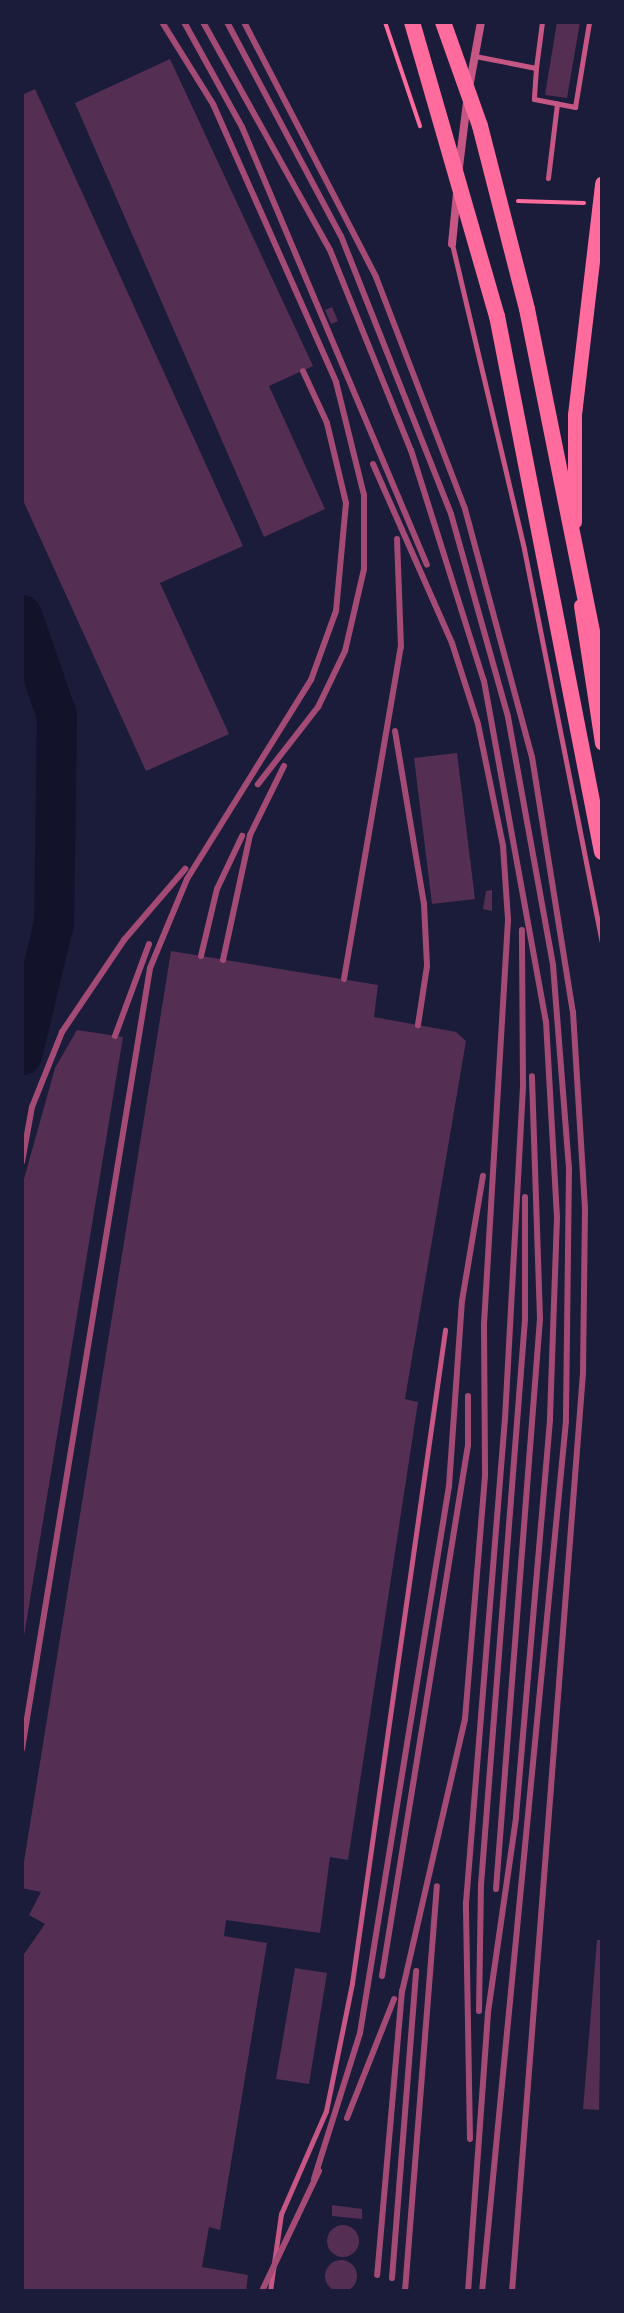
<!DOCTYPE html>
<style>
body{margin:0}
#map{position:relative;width:624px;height:2313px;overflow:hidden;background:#1b1b3a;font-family:"Exo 2",sans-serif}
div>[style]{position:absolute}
.river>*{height:40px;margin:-20px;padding:0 20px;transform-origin:20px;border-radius:20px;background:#12122b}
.building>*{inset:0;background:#542f53}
.round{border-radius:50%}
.path>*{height:4px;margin:-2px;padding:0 2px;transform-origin:2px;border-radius:2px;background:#ff6b9d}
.service>*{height:5px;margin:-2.5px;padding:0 2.5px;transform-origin:2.5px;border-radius:2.5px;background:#c65784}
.minor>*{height:8px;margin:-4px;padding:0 4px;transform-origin:4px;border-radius:4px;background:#c65784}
.secondary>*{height:14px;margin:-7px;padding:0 7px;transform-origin:7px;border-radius:7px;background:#ff6b9d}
.trunk>*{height:16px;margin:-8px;padding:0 8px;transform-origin:8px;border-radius:8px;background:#ff6b9d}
.rail>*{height:6px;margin:-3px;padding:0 3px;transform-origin:3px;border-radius:3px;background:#a44b75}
span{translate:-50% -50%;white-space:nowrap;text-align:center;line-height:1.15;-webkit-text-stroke:8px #1b1b3a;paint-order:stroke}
.frame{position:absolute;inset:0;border:24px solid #1b1b3a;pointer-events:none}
</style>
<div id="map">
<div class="river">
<div style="left:22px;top:615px;width:107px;rotate:70.9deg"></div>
<div style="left:57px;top:716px;width:207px;rotate:90.8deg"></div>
<div style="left:54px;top:923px;width:136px;rotate:103.6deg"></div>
</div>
<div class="building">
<div style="clip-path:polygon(557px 22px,580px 22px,567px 98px,545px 95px)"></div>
<div style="clip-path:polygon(170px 59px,313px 366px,269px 386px,325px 509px,264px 537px,75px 103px)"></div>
<div style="clip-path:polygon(35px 89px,243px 546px,160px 583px,229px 734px,146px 771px,22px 498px,22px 95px)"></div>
<div style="clip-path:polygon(332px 307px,338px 321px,331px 324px,325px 310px)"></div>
<div style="clip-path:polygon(457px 753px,475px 899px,432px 904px,414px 758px)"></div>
<div style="clip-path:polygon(492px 890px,492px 911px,483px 909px,486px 891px)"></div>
<div style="clip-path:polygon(171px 951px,378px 985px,374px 1017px,456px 1032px,466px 1041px,405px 1399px,418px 1402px,348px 1860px,330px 1857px,320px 1933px,226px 1920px,224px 1936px,267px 1943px,220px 2230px,209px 2227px,202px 2267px,248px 2275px,246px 2291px,22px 2291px,22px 1957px,45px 1924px,29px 1915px,41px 1892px,22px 1888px,22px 1874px)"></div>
<div style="clip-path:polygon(77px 1030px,123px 1037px,22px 1648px,22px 1186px,55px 1068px)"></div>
<div style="clip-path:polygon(597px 1940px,602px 1940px,599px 2110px,583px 2109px)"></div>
<div style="clip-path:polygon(295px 1968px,327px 1973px,309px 2084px,276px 2079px)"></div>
<div style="clip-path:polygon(332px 2205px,362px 2209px,362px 2219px,332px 2216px)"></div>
<div class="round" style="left:327px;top:2225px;width:32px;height:32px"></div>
<div class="round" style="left:325px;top:2260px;width:32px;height:32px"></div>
</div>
<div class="path">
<div style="left:385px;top:22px;width:110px;rotate:71.4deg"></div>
<div style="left:518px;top:201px;width:66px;rotate:1.7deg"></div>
</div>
<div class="service">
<div style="left:475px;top:56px;width:62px;rotate:11.1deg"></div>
<div style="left:536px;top:68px;width:46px;rotate:-82.6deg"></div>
<div style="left:536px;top:68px;width:31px;rotate:94deg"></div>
<div style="left:534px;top:99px;width:42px;rotate:11deg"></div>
<div style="left:575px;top:107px;width:86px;rotate:-80.6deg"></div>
<div style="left:548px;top:178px;width:75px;rotate:-83.1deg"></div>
<div style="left:452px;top:244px;width:313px;rotate:76.7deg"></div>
<div style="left:524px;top:549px;width:401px;rotate:78.8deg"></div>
<div style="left:270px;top:2291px;width:78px;rotate:-81.9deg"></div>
<div style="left:281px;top:2214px;width:112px;rotate:-66.4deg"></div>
<div style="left:326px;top:2111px;width:131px;rotate:-78.5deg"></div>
<div style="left:352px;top:1983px;width:660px;rotate:-81.89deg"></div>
</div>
<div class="minor">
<div style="left:469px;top:88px;width:67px;rotate:-79.7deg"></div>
<div style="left:459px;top:167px;width:65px;rotate:-83deg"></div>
<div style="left:452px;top:244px;width:51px;rotate:-84.4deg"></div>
</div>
<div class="secondary">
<div style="left:575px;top:522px;width:107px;rotate:-90deg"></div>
<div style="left:575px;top:415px;width:233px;rotate:-83.3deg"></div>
<div style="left:581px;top:606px;width:139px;rotate:81.3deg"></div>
</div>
<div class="trunk">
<div style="left:412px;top:22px;width:306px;rotate:73.9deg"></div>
<div style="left:497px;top:316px;width:546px;rotate:78.92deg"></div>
<div style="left:443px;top:22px;width:110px;rotate:70.4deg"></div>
<div style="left:480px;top:126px;width:189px;rotate:75.6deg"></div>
<div style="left:527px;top:309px;width:379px;rotate:78.6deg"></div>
</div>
<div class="rail">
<div style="left:162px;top:22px;width:97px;rotate:58.1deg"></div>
<div style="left:213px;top:104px;width:304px;rotate:66.1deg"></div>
<div style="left:336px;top:382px;width:116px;rotate:76.1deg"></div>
<div style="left:364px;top:495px;width:74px;rotate:90deg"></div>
<div style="left:364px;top:569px;width:84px;rotate:103deg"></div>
<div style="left:345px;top:651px;width:62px;rotate:115.7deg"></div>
<div style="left:318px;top:707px;width:98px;rotate:127.9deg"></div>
<div style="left:184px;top:22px;width:120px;rotate:61.1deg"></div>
<div style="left:242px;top:127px;width:475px;rotate:67.1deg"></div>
<div style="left:203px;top:22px;width:261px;rotate:60.9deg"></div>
<div style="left:330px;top:250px;width:216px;rotate:68deg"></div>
<div style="left:411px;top:450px;width:242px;rotate:72.5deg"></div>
<div style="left:484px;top:681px;width:346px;rotate:79.7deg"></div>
<div style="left:546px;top:1021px;width:196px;rotate:86.8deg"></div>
<div style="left:557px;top:1217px;width:203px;rotate:92deg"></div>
<div style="left:550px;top:1420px;width:399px;rotate:94.9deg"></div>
<div style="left:516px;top:1818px;width:197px;rotate:98.2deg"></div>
<div style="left:488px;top:2013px;width:279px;rotate:94.1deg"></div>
<div style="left:227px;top:22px;width:242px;rotate:62deg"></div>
<div style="left:341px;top:236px;width:299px;rotate:68.4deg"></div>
<div style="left:451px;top:514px;width:211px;rotate:74.3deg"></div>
<div style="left:508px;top:717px;width:252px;rotate:79.7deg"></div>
<div style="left:553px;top:965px;width:205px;rotate:85.5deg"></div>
<div style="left:569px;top:1169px;width:252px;rotate:90.7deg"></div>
<div style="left:566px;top:1421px;width:874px;rotate:95.51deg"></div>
<div style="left:244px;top:22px;width:287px;rotate:62.6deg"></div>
<div style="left:376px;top:277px;width:248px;rotate:69deg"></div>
<div style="left:465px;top:509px;width:257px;rotate:74.9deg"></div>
<div style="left:532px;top:757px;width:258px;rotate:80.9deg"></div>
<div style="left:573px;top:1012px;width:197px;rotate:86.5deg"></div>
<div style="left:585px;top:1209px;width:164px;rotate:90.7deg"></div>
<div style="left:583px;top:1373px;width:921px;rotate:94.42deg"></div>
<div style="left:373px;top:464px;width:196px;rotate:66.2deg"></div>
<div style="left:452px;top:643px;width:85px;rotate:72.2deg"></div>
<div style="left:478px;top:724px;width:125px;rotate:78.4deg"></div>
<div style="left:503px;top:846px;width:74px;rotate:86.1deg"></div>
<div style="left:508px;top:920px;width:406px;rotate:93.4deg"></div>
<div style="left:484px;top:1325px;width:151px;rotate:89.6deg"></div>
<div style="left:485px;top:1476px;width:244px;rotate:94.7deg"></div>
<div style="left:465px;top:1719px;width:279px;rotate:103deg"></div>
<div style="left:402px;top:1991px;width:285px;rotate:95deg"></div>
<div style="left:395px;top:731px;width:175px;rotate:80.5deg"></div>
<div style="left:424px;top:904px;width:62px;rotate:87.2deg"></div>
<div style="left:427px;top:966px;width:60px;rotate:98.7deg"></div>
<div style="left:201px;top:956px;width:69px;rotate:-76.6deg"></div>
<div style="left:217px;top:889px;width:59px;rotate:-64.7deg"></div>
<div style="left:223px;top:960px;width:128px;rotate:-77.8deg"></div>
<div style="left:250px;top:835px;width:77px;rotate:-63.8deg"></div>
<div style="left:344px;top:979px;width:337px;rotate:-80.3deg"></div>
<div style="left:401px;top:647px;width:108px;rotate:-92.1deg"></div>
<div style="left:115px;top:1036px;width:98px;rotate:-69.7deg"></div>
<div style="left:22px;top:1162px;width:56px;rotate:-79.7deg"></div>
<div style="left:32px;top:1107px;width:81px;rotate:-68.2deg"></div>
<div style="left:62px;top:1032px;width:111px;rotate:-56deg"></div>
<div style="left:124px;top:940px;width:94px;rotate:-49.3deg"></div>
<div style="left:22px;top:1749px;width:791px;rotate:-80.69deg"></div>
<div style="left:150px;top:968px;width:96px;rotate:-67.4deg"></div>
<div style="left:187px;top:879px;width:234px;rotate:-58.1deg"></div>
<div style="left:311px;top:680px;width:73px;rotate:-70.1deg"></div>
<div style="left:336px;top:611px;width:108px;rotate:-84.7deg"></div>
<div style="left:346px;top:503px;width:82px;rotate:-103.4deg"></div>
<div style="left:327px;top:423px;width:57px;rotate:-114.8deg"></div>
<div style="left:496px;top:1889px;width:572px;rotate:-85.59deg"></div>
<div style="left:540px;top:1319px;width:243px;rotate:-91.9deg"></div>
<div style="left:382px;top:1976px;width:538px;rotate:-80.8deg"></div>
<div style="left:468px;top:1445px;width:49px;rotate:-90deg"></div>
<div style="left:479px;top:2011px;width:126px;rotate:-89.1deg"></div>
<div style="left:481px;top:1885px;width:568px;rotate:-85.55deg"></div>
<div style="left:525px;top:1319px;width:122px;rotate:-90deg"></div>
<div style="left:347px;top:2118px;width:128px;rotate:-68.4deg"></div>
<div style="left:470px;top:2139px;width:236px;rotate:-91deg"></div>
<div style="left:466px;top:1903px;width:486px;rotate:-85.4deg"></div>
<div style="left:505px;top:1419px;width:332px;rotate:-86.9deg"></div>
<div style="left:523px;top:1087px;width:157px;rotate:-90.4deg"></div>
<div style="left:314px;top:2179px;width:153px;rotate:-72.5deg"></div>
<div style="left:360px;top:2033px;width:554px;rotate:-80.76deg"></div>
<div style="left:449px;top:1486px;width:185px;rotate:-86deg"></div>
<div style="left:462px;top:1301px;width:127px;rotate:-80.5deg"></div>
<div style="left:392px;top:2278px;width:308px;rotate:-85.5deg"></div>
<div style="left:262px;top:2291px;width:133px;rotate:-64.6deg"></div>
<div style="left:405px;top:2291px;width:406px;rotate:-85.5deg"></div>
</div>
<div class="frame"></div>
</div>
